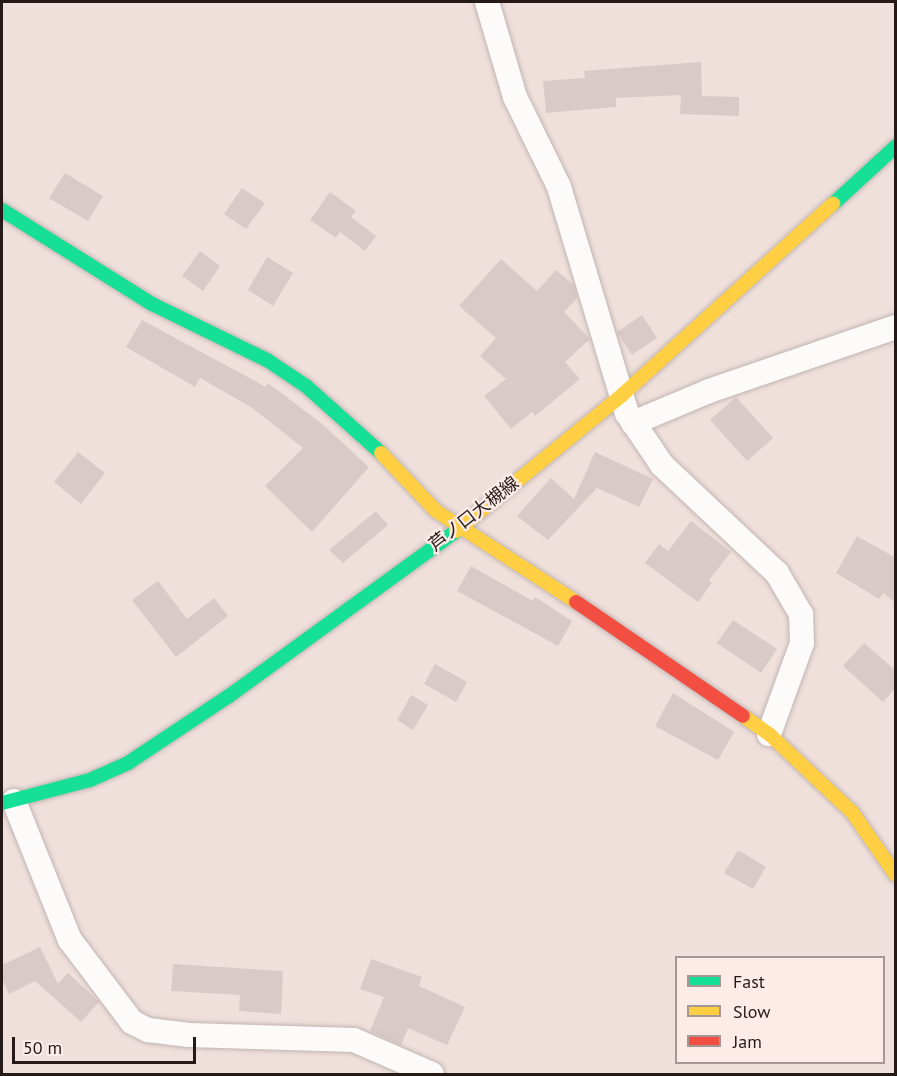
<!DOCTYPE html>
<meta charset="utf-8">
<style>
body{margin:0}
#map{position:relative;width:897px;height:1076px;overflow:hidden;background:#f0e0dc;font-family:"PT Sans","Noto Sans JP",sans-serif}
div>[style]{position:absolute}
.building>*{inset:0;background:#d7cac7}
.roads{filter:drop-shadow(0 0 2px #c1b5b2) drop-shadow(0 0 2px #c1b5b2)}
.street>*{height:24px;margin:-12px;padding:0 12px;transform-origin:12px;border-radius:12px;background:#fdfafa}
.fast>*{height:14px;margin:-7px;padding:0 7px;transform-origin:7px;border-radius:7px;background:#16e098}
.slow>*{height:14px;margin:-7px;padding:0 7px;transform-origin:7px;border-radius:7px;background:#ffcf43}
.jam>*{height:14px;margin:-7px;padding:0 7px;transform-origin:7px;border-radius:7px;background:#f24e42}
span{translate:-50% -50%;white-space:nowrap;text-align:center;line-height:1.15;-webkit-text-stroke:4.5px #fdebe7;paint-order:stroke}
.street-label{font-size:18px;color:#251a18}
.frame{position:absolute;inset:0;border:3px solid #251a18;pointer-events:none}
.legend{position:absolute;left:675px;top:956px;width:210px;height:108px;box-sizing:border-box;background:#fdebe7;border:2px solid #a79794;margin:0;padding:8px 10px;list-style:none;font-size:18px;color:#251a18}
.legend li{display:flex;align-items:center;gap:12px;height:30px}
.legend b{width:30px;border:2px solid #a79794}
.scale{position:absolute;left:12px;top:1037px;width:184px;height:27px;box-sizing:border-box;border:3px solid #251a18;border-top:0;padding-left:8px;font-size:18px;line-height:21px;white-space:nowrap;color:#251a18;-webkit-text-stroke:4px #fdebe7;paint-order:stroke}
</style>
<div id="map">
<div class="building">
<div style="clip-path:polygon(701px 62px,702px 96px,739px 97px,739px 116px,680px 114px,681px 95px,616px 98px,616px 107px,546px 113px,543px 81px,585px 78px,584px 71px)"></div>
<div style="clip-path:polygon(65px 173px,103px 196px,88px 221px,49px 198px)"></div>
<div style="clip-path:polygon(242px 188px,265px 203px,246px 229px,224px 214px)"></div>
<div style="clip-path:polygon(330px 192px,356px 211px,351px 217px,376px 236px,365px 251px,340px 232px,336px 238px,310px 220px)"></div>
<div style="clip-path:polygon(200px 251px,220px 266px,203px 291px,182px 276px)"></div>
<div style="clip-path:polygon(267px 257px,293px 273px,273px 306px,248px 290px)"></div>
<div style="clip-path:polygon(501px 259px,537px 291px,556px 270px,574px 285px,577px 298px,564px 312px,590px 339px,565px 362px,580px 379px,535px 416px,532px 412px,511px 429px,484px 396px,506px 379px,480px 356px,496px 338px,459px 306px)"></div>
<div style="clip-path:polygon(642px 315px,657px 338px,632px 355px,617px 332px)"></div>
<div style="clip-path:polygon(142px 320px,266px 387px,268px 383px,321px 423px,369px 467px,312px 532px,265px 486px,303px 448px,251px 407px,200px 378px,195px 387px,126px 347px)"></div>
<div style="clip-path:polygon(736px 397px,773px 438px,747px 461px,710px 420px)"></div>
<div style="clip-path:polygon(78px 452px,105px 473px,81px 504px,54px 482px)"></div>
<div style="clip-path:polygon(595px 452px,653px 479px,639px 507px,597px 488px,548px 540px,517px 516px,551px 478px,574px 499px)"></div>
<div style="clip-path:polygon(376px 511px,388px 525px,343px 563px,329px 550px)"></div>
<div style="clip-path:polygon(691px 521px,731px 552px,709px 580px,712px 583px,698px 602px,645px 563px,659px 544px,668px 551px)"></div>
<div style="clip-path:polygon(857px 536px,896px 558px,896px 603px,883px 593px,879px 599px,836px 573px)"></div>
<div style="clip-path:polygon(471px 566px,533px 601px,535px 597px,572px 621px,558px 646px,457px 591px)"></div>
<div style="clip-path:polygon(158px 581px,187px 619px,214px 598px,228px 616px,176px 657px,132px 600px)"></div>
<div style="clip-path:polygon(733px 620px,777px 649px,761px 673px,717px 643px)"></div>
<div style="clip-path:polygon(864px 643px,896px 671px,896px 687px,883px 702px,843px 666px)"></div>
<div style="clip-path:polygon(435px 664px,467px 682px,456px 702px,424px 684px)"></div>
<div style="clip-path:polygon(673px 693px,734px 732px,718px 760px,655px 726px)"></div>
<div style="clip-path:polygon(411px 695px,428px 705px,413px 730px,397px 720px)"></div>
<div style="clip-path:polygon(738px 850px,766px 867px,753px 889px,724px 873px)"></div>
<div style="clip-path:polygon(40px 947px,58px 984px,68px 973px,99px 1002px,81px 1022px,35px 981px,9px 994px,2px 979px,2px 965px)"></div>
<div style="clip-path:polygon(371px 959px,422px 977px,419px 986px,465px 1007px,447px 1045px,408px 1028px,401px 1045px,370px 1031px,384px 997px,360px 989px)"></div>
<div style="clip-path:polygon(173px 964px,283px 971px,281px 1014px,239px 1011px,240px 995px,171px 991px)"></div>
</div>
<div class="roads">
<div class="street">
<div style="left:487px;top:2px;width:99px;rotate:73.6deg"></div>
<div style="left:515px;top:97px;width:100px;rotate:63.9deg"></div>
<div style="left:559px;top:187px;width:236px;rotate:73.3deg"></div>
<div style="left:627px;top:413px;width:63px;rotate:56.1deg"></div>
<div style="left:662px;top:465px;width:158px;rotate:43.2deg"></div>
<div style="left:777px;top:573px;width:48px;rotate:59.7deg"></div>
<div style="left:801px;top:614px;width:29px;rotate:88deg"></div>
<div style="left:802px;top:643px;width:97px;rotate:109.9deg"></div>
<div style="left:633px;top:423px;width:82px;rotate:-22.8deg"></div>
<div style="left:709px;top:391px;width:198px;rotate:-18.9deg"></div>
<div style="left:14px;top:801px;width:150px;rotate:68.1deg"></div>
<div style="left:70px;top:940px;width:103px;rotate:52.9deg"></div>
<div style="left:132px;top:1022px;width:18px;rotate:27deg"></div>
<div style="left:148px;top:1030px;width:41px;rotate:7deg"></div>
<div style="left:189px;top:1035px;width:165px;rotate:1.7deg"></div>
<div style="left:354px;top:1040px;width:85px;rotate:23.6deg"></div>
</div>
<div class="fast">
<div style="left:833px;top:204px;width:86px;rotate:-42.6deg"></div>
<div style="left:2px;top:210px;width:177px;rotate:32.1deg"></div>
<div style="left:152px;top:304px;width:128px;rotate:26deg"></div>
<div style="left:267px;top:360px;width:47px;rotate:33.7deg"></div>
<div style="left:306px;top:386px;width:101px;rotate:41.8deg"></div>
<div style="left:2px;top:803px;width:91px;rotate:-14.6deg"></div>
<div style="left:90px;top:780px;width:42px;rotate:-24.1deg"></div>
<div style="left:128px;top:763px;width:121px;rotate:-33.6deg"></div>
<div style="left:229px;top:696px;width:281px;rotate:-36deg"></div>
</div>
<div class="slow">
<div style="left:381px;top:453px;width:80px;rotate:46.5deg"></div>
<div style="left:436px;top:511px;width:167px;rotate:33deg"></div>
<div style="left:456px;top:531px;width:215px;rotate:-39.3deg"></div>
<div style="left:622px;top:395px;width:285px;rotate:-42.2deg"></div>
<div style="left:743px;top:716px;width:32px;rotate:35deg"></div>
<div style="left:769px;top:734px;width:114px;rotate:43.2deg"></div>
<div style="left:852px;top:812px;width:77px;rotate:55.1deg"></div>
</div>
<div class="jam">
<div style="left:576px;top:602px;width:202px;rotate:34.3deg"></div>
</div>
</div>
<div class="street-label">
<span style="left:474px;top:514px;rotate:-38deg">芦ノ口大槻線</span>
</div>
<div class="frame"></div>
<ul class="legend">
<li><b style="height:8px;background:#16e098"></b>Fast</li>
<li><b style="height:8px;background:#ffcf43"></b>Slow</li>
<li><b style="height:8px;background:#f24e42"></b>Jam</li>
</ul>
<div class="scale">50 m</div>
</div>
